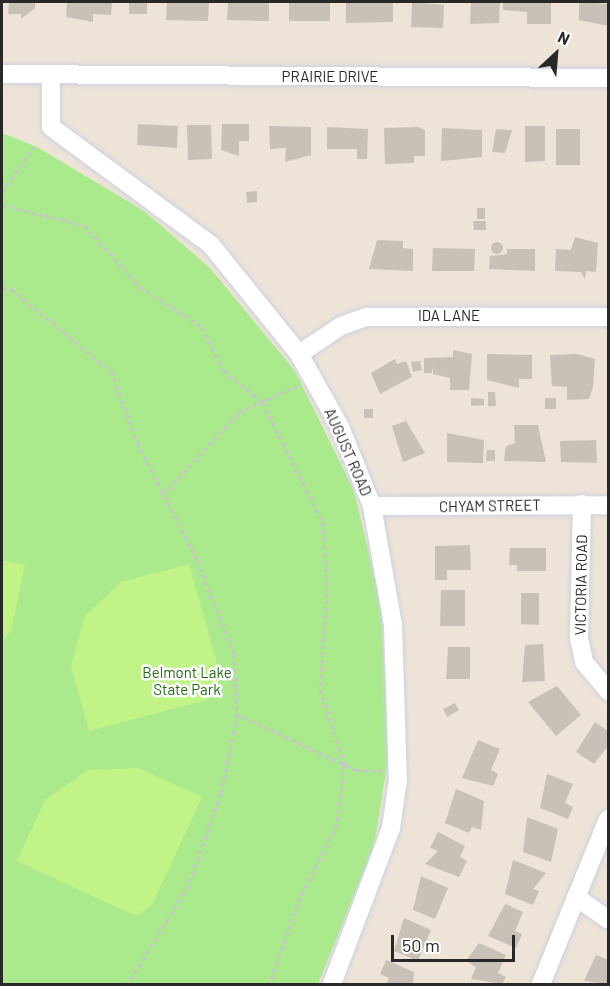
<!DOCTYPE html>
<style>
body{margin:0}
#map{position:relative;width:610px;height:986px;overflow:hidden;background:#ede4d7;font-family:Barlow,sans-serif}
div>[style]{position:absolute}
.green>*{inset:0;background:#aaea8d}
.pitch>*{inset:0;background:#c2f387}
.building>*{inset:0;background:#c7c1b8}
.round{border-radius:50%}
.path>*{height:3px;margin-top:-1.5px;transform-origin:0;background:repeating-linear-gradient(90deg,#c7c7c7 0 4.5px,transparent 0 7.5px)}
.roads{filter:drop-shadow(0 0 2px #cdd0e3) drop-shadow(0 0 2px #cdd0e3)}
.minor>*{height:18px;margin:-9px;padding:0 9px;transform-origin:9px;border-radius:9px;background:#fff}
span{translate:-50% -50%;white-space:nowrap;text-align:center;line-height:1.15;-webkit-text-stroke:5px #fff;paint-order:stroke}
.street-label{font-size:15px;color:#282828}
.park-label{font-size:15px;color:#226c11}
.frame{position:absolute;inset:0;border:3px solid #282828;pointer-events:none}
.north{position:absolute;left:526px;top:24px;width:60px;height:60px;-webkit-text-stroke:4px #fff;paint-order:stroke;rotate:26deg;font-size:16px;font-weight:700;line-height:24px;text-align:center;color:#282828}
.north::after{content:'';display:block;margin:auto;width:21px;height:27px;background:#282828;clip-path:polygon(50% 0,100% 100%,50% 72%,0 100%)}
.scale{position:absolute;left:391px;top:935px;width:124px;height:27px;box-sizing:border-box;border:3px solid #282828;border-top:0;padding-left:8px;font-size:18px;line-height:21px;white-space:nowrap;color:#282828;-webkit-text-stroke:4px #fff;paint-order:stroke}
</style>
<div id="map">
<div class="green">
<div style="clip-path:polygon(2px 133px,37px 147px,144px 211px,209px 267px,295px 371px,354px 491px,381px 604px,389px 753px,374px 846px,318px 984px,2px 984px)"></div>
</div>
<div class="pitch">
<div style="clip-path:polygon(2px 560px,25px 565px,11px 631px,2px 642px)"></div>
<div style="clip-path:polygon(189px 564px,221px 678px,207px 700px,89px 731px,71px 666px,85px 616px,121px 582px)"></div>
<div style="clip-path:polygon(138px 768px,202px 797px,152px 905px,136px 916px,17px 861px,45px 800px,88px 770px)"></div>
</div>
<div class="building">
<div style="clip-path:polygon(9px 2px,35px 2px,35px 8px,21px 19px,21px 14px,8px 14px)"></div>
<div style="clip-path:polygon(67px 2px,112px 2px,111px 15px,93px 14px,93px 22px,66px 17px)"></div>
<div style="clip-path:polygon(129px 2px,147px 2px,147px 14px,129px 14px)"></div>
<div style="clip-path:polygon(167px 2px,209px 2px,208px 21px,166px 20px)"></div>
<div style="clip-path:polygon(228px 2px,269px 2px,269px 21px,227px 20px)"></div>
<div style="clip-path:polygon(289px 2px,330px 2px,330px 21px,289px 21px)"></div>
<div style="clip-path:polygon(346px 2px,393px 2px,393px 22px,346px 23px)"></div>
<div style="clip-path:polygon(412px 2px,444px 5px,443px 28px,411px 27px)"></div>
<div style="clip-path:polygon(471px 2px,500px 2px,499px 23px,470px 24px)"></div>
<div style="clip-path:polygon(503px 2px,551px 2px,551px 24px,527px 24px,527px 12px,503px 10px)"></div>
<div style="clip-path:polygon(579px 2px,608px 4px,608px 26px,579px 20px)"></div>
<div style="clip-path:polygon(138px 124px,178px 126px,177px 148px,137px 145px)"></div>
<div style="clip-path:polygon(222px 124px,249px 124px,249px 141px,239px 141px,239px 156px,221px 150px)"></div>
<div style="clip-path:polygon(187px 125px,211px 125px,212px 159px,188px 160px)"></div>
<div style="clip-path:polygon(269px 126px,311px 127px,311px 155px,285px 162px,286px 148px,270px 149px)"></div>
<div style="clip-path:polygon(525px 126px,545px 126px,545px 161px,525px 162px)"></div>
<div style="clip-path:polygon(327px 127px,368px 129px,367px 159px,357px 159px,357px 149px,327px 149px)"></div>
<div style="clip-path:polygon(418px 127px,425px 130px,425px 156px,414px 156px,414px 163px,385px 164px,384px 128px)"></div>
<div style="clip-path:polygon(442px 128px,482px 130px,482px 157px,441px 161px)"></div>
<div style="clip-path:polygon(496px 129px,512px 130px,505px 153px,492px 152px)"></div>
<div style="clip-path:polygon(556px 129px,580px 129px,580px 165px,556px 165px)"></div>
<div style="clip-path:polygon(257px 191px,257px 202px,247px 203px,246px 192px)"></div>
<div style="clip-path:polygon(477px 208px,485px 208px,485px 219px,477px 219px)"></div>
<div style="clip-path:polygon(473px 221px,486px 221px,486px 230px,474px 230px)"></div>
<div style="clip-path:polygon(575px 237px,598px 243px,596px 272px,586px 271px,585px 279px,581px 272px,555px 271px,556px 249px,571px 250px)"></div>
<div style="clip-path:polygon(377px 240px,403px 241px,403px 248px,413px 249px,413px 271px,369px 269px)"></div>
<div class="round" style="left:491px;top:242px;width:12px;height:12px"></div>
<div style="clip-path:polygon(433px 248px,475px 249px,474px 271px,432px 271px)"></div>
<div style="clip-path:polygon(507px 249px,535px 249px,535px 271px,489px 269px,490px 256px,507px 254px)"></div>
<div style="clip-path:polygon(453px 350px,472px 354px,469px 390px,450px 390px,450px 378px,433px 374px,433px 364px,432px 373px,424px 373px,424px 358px,453px 357px)"></div>
<div style="clip-path:polygon(487px 354px,532px 355px,532px 379px,519px 379px,519px 388px,487px 380px)"></div>
<div style="clip-path:polygon(577px 354px,595px 359px,593px 387px,589px 399px,567px 400px,567px 387px,552px 386px,550px 355px)"></div>
<div style="clip-path:polygon(395px 359px,397px 364px,406px 361px,412px 377px,380px 394px,371px 373px)"></div>
<div style="clip-path:polygon(420px 361px,422px 370px,413px 372px,411px 362px)"></div>
<div style="clip-path:polygon(488px 392px,495px 392px,496px 406px,488px 406px)"></div>
<div style="clip-path:polygon(471px 398px,484px 399px,484px 405px,471px 406px)"></div>
<div style="clip-path:polygon(545px 398px,556px 398px,556px 409px,545px 409px)"></div>
<div style="clip-path:polygon(364px 409px,373px 409px,373px 418px,364px 418px)"></div>
<div style="clip-path:polygon(406px 421px,425px 453px,403px 462px,392px 426px)"></div>
<div style="clip-path:polygon(514px 425px,538px 425px,546px 462px,504px 461px,506px 446px,515px 443px)"></div>
<div style="clip-path:polygon(447px 433px,484px 440px,483px 463px,447px 462px)"></div>
<div style="clip-path:polygon(596px 440px,597px 463px,561px 462px,560px 441px)"></div>
<div style="clip-path:polygon(487px 450px,495px 450px,495px 461px,486px 461px)"></div>
<div style="clip-path:polygon(470px 545px,471px 570px,447px 570px,447px 580px,435px 580px,435px 546px)"></div>
<div style="clip-path:polygon(510px 548px,546px 548px,546px 571px,517px 571px,517px 565px,509px 565px)"></div>
<div style="clip-path:polygon(441px 590px,465px 590px,465px 626px,440px 626px)"></div>
<div style="clip-path:polygon(521px 593px,539px 593px,539px 625px,521px 624px)"></div>
<div style="clip-path:polygon(543px 644px,545px 681px,522px 682px,525px 645px)"></div>
<div style="clip-path:polygon(448px 647px,470px 647px,470px 679px,446px 679px)"></div>
<div style="clip-path:polygon(557px 686px,581px 715px,556px 736px,528px 702px)"></div>
<div style="clip-path:polygon(455px 703px,459px 710px,447px 717px,443px 709px)"></div>
<div style="clip-path:polygon(595px 722px,608px 731px,608px 746px,594px 764px,576px 752px)"></div>
<div style="clip-path:polygon(478px 740px,500px 749px,491px 770px,498px 774px,493px 786px,462px 778px)"></div>
<div style="clip-path:polygon(547px 774px,573px 784px,565px 803px,573px 807px,568px 819px,540px 808px)"></div>
<div style="clip-path:polygon(456px 789px,484px 801px,481px 830px,472px 827px,469px 833px,445px 823px)"></div>
<div style="clip-path:polygon(527px 817px,558px 829px,551px 862px,523px 852px)"></div>
<div style="clip-path:polygon(438px 832px,465px 846px,460px 857px,467px 861px,459px 877px,425px 864px,438px 851px,430px 848px)"></div>
<div style="clip-path:polygon(513px 860px,546px 873px,533px 889px,539px 891px,533px 905px,505px 894px)"></div>
<div style="clip-path:polygon(421px 876px,448px 888px,435px 919px,413px 910px)"></div>
<div style="clip-path:polygon(505px 904px,523px 912px,515px 931px,522px 934px,516px 948px,488px 936px)"></div>
<div style="clip-path:polygon(404px 918px,431px 930px,418px 961px,394px 951px)"></div>
<div style="clip-path:polygon(479px 943px,506px 955px,498px 973px,506px 977px,502px 984px,471px 979px,476px 967px,466px 961px)"></div>
<div style="clip-path:polygon(596px 955px,608px 960px,608px 984px,584px 981px)"></div>
<div style="clip-path:polygon(386px 960px,414px 972px,413px 984px,386px 984px,389px 978px,380px 974px)"></div>
</div>
<div class="path">
<div style="left:2px;top:192px;width:55px;rotate:-54.6deg"></div>
<div style="left:2px;top:205px;width:84px;rotate:13.7deg"></div>
<div style="left:84px;top:225px;width:84px;rotate:47.9deg"></div>
<div style="left:140px;top:287px;width:74px;rotate:32.8deg"></div>
<div style="left:202px;top:327px;width:48px;rotate:64deg"></div>
<div style="left:223px;top:370px;width:50px;rotate:39.4deg"></div>
<div style="left:262px;top:402px;width:135px;rotate:63.1deg"></div>
<div style="left:323px;top:522px;width:70px;rotate:86.7deg"></div>
<div style="left:327px;top:592px;width:97px;rotate:94.1deg"></div>
<div style="left:320px;top:689px;width:79px;rotate:72.3deg"></div>
<div style="left:344px;top:764px;width:60px;rotate:96.7deg"></div>
<div style="left:337px;top:824px;width:82px;rotate:116.9deg"></div>
<div style="left:300px;top:897px;width:92px;rotate:109.6deg"></div>
<div style="left:2px;top:288px;width:9px;rotate:6deg"></div>
<div style="left:11px;top:289px;width:129px;rotate:39.4deg"></div>
<div style="left:111px;top:371px;width:76px;rotate:69.9deg"></div>
<div style="left:137px;top:442px;width:132px;rotate:63deg"></div>
<div style="left:197px;top:560px;width:101px;rotate:68.5deg"></div>
<div style="left:234px;top:654px;width:62px;rotate:87.2deg"></div>
<div style="left:237px;top:716px;width:79px;rotate:101.7deg"></div>
<div style="left:221px;top:793px;width:99px;rotate:109.5deg"></div>
<div style="left:188px;top:886px;width:115px;rotate:121.5deg"></div>
<div style="left:163px;top:495px;width:113px;rotate:-47.5deg"></div>
<div style="left:239px;top:412px;width:64px;rotate:-24.1deg"></div>
<div style="left:237px;top:714px;width:132px;rotate:25.2deg"></div>
<div style="left:356px;top:770px;width:25px;rotate:2deg"></div>
</div>
<div class="roads">
<div class="minor">
<div style="left:2px;top:74px;width:606px;rotate:0.38deg"></div>
<div style="left:51px;top:74px;width:53px;rotate:90deg"></div>
<div style="left:51px;top:127px;width:199px;rotate:36.4deg"></div>
<div style="left:211px;top:245px;width:140px;rotate:51.1deg"></div>
<div style="left:299px;top:354px;width:84px;rotate:60.7deg"></div>
<div style="left:340px;top:427px;width:85px;rotate:67.9deg"></div>
<div style="left:372px;top:506px;width:121px;rotate:80deg"></div>
<div style="left:393px;top:625px;width:155px;rotate:88.2deg"></div>
<div style="left:398px;top:780px;width:49px;rotate:98.3deg"></div>
<div style="left:391px;top:828px;width:167px;rotate:110.7deg"></div>
<div style="left:299px;top:354px;width:50px;rotate:-33.7deg"></div>
<div style="left:341px;top:326px;width:27px;rotate:-20deg"></div>
<div style="left:366px;top:317px;width:242px"></div>
<div style="left:582px;top:504px;width:134px;rotate:91.3deg"></div>
<div style="left:579px;top:638px;width:25px;rotate:78deg"></div>
<div style="left:584px;top:662px;width:38px;rotate:50deg"></div>
<div style="left:372px;top:506px;width:236px;rotate:-0.2deg"></div>
<div style="left:576px;top:897px;width:39px;rotate:35deg"></div>
<div style="left:541px;top:984px;width:178px;rotate:-67.9deg"></div>
</div>
</div>
<div class="street-label">
<span style="left:330px;top:77px">PRAIRIE DRIVE</span>
<span style="left:449px;top:316px">IDA LANE</span>
<span style="left:348px;top:452px;rotate:66deg">AUGUST ROAD</span>
<span style="left:490px;top:506px;rotate:-1deg">CHYAM STREET</span>
<span style="left:581px;top:585px;rotate:-89deg">VICTORIA ROAD</span>
</div>
<div class="park-label">
<span style="left:187px;top:681px">Belmont Lake<br>State Park</span>
</div>
<div class="frame"></div>
<div class="north">N</div>
<div class="scale">50 m</div>
</div>
